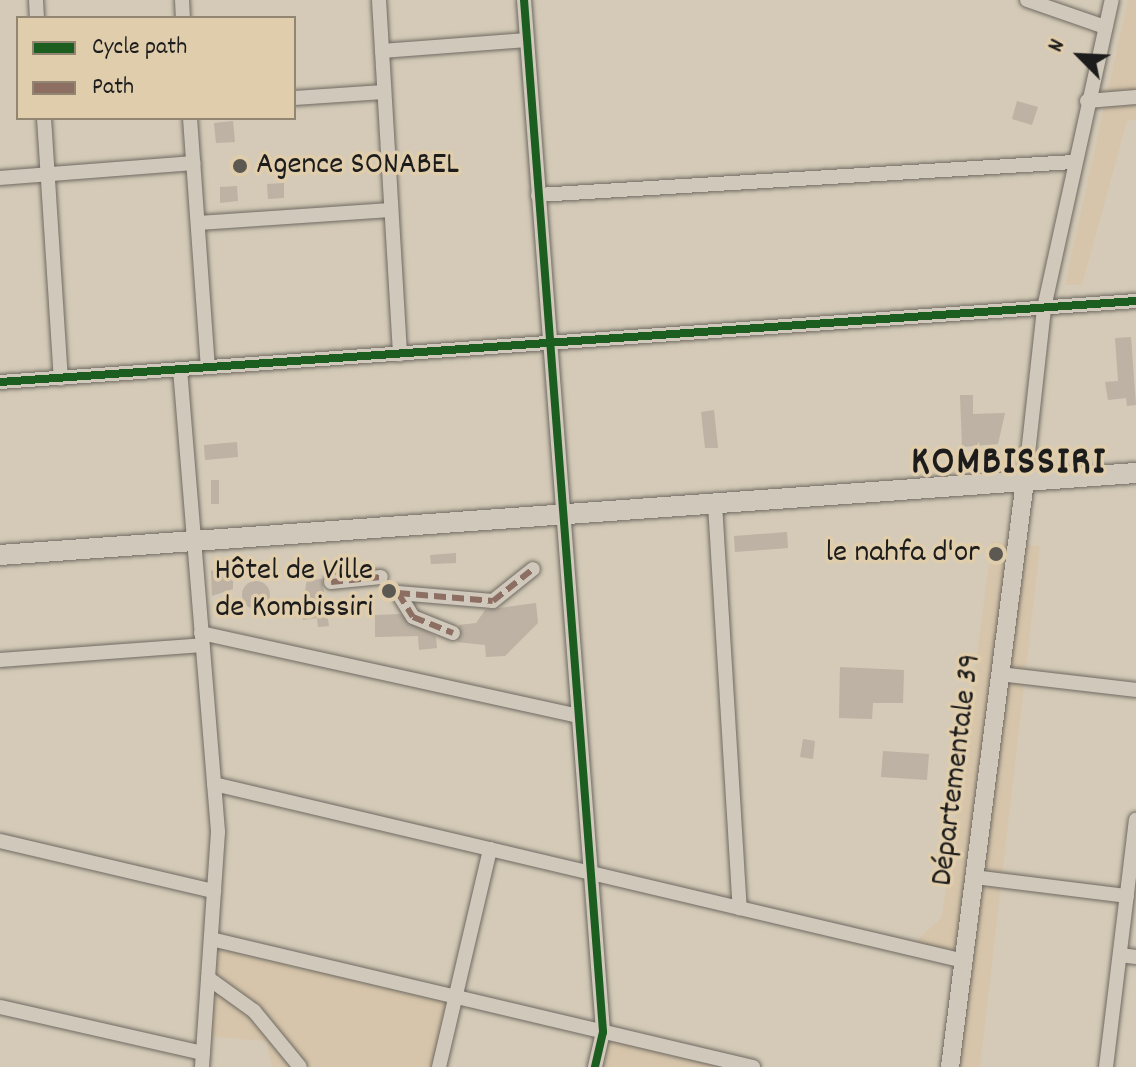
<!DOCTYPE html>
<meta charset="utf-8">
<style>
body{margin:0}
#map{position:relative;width:1136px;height:1067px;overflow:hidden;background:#d4cab7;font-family:Dekko,sans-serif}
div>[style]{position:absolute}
.built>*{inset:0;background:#d6c5aa}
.building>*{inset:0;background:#bdb2a3}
.round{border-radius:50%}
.roads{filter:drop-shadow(0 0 2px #6f6a62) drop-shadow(0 0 2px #6f6a62)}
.minor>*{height:14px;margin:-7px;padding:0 7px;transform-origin:7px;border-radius:7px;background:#d0c8bb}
.major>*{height:18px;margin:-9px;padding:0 9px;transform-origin:9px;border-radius:9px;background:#d0c8bb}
.highway>*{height:20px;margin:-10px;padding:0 10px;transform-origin:10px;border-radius:10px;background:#d0c8bb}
.quiet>*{height:6px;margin-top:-3px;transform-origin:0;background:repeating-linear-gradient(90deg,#8d6e63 0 12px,transparent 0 18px)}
.cycleway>*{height:8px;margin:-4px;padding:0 4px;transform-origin:4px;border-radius:4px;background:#1b5e20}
.dots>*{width:22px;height:22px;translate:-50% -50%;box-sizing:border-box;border:4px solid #e0cdab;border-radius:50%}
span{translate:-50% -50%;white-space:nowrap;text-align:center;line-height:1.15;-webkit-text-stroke:7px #e0cdab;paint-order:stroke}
.poi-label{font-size:32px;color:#1c1c1c}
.left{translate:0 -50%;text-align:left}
.right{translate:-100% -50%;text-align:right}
.street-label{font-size:32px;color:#1c1c1c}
.district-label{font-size:40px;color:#1c1c1c;font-weight:700;letter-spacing:2px}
.legend{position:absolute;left:16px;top:16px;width:280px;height:104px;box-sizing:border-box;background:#e0cdab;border:2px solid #928672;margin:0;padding:10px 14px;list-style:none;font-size:24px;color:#1c1c1c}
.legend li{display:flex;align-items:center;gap:16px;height:40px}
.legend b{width:40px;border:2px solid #928672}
.north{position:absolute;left:1040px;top:16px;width:80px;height:80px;-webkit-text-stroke:6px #e0cdab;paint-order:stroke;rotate:294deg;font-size:22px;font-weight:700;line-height:32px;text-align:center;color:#1c1c1c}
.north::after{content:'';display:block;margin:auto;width:28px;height:36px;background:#1c1c1c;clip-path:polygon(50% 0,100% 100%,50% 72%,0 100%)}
</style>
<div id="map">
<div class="built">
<div style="clip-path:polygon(1128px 0,1136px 0,1136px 119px,1127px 121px,1082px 285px,1065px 285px)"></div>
<div style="clip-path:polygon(992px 542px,1040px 546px,980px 1067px,950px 1067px,963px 961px,909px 948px,942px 917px)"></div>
<div style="clip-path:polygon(211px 939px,455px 997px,439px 1067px,272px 1067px,266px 1041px,204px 1036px)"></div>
<div style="clip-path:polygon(603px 1032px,753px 1067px,595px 1067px)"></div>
</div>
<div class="building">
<div style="clip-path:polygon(1017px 101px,1038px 107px,1032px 125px,1012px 119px)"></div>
<div style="clip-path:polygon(233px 121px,235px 142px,216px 143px,214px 123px)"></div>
<div style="clip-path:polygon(284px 183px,284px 198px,268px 199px,267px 184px)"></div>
<div style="clip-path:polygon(237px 186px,238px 201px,220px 203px,220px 187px)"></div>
<div style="clip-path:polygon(1131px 337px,1136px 405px,1127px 406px,1126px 398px,1108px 400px,1105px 382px,1118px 381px,1115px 338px)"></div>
<div style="clip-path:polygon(960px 395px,973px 395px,973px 414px,1005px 413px,998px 444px,962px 447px)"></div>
<div style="clip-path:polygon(714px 410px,718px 448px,705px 448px,701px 412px)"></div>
<div style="clip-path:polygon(237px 442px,238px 457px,205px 460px,204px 445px)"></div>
<div style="clip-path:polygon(211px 480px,219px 480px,219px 504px,211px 504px)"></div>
<div style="clip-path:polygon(787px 532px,788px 548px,735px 552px,734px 536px)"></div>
<div style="clip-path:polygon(456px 553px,456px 563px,431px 564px,430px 555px)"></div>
<div style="clip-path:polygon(211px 570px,233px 581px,233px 589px,212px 596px)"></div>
<div style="clip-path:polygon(322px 579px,329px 626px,318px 627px,317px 618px,303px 620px,302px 606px,307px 580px)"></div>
<div class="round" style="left:242px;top:581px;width:28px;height:28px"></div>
<div style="clip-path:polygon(536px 603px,538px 623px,505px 656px,486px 657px,485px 645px,457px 642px,459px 625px,476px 623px,485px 610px)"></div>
<div style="clip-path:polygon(400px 614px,436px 637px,437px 648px,419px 650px,418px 636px,375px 637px,375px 615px)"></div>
<div style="clip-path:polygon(840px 667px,904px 670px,903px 703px,873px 703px,872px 719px,839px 718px)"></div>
<div style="clip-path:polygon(803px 739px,815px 741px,813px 759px,800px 757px)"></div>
<div style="clip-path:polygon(883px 751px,929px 754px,927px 780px,881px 777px)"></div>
</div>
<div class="roads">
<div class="minor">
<div style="left:36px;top:0;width:18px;rotate:87deg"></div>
<div style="left:182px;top:0;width:18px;rotate:87deg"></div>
<div style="left:379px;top:0;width:355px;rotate:86.6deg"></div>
<div style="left:524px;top:0;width:1035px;rotate:85.62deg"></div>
<div style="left:603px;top:1032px;width:36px;rotate:103deg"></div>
<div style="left:1027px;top:0;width:83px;rotate:19.1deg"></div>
<div style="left:382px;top:51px;width:145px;rotate:-4.3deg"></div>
<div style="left:294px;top:98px;width:90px;rotate:-3.8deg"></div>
<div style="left:1087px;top:101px;width:49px;rotate:-4.7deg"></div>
<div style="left:44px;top:118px;width:261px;rotate:86.3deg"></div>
<div style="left:190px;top:118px;width:250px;rotate:85.9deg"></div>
<div style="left:0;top:178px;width:194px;rotate:-4.4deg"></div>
<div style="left:538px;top:195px;width:536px;rotate:-3.53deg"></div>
<div style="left:198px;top:223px;width:193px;rotate:-3.9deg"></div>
<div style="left:180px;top:369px;width:465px;rotate:85.3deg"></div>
<div style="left:218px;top:832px;width:236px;rotate:93.9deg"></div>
<div style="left:0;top:382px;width:1139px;rotate:-4.08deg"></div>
<div style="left:1025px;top:481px;width:174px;rotate:-83.7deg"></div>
<div style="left:1044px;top:308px;width:315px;rotate:-77.6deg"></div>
<div style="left:715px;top:504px;width:405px;rotate:86.5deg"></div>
<div style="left:331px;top:582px;width:50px;rotate:-5.7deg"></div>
<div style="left:398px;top:593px;width:95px;rotate:4.8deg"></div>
<div style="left:493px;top:601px;width:51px;rotate:-38.7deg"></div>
<div style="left:398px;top:593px;width:28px;rotate:58deg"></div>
<div style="left:413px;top:617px;width:43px;rotate:21.8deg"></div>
<div style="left:201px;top:633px;width:385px;rotate:12.4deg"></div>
<div style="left:0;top:660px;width:203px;rotate:-4.2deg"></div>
<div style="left:1000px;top:674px;width:137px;rotate:6.7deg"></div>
<div style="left:214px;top:784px;width:771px;rotate:13.28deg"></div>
<div style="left:0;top:841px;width:220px;rotate:13.2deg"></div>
<div style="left:974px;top:877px;width:154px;rotate:7.1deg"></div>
<div style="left:211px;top:939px;width:557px;rotate:13.29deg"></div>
<div style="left:1120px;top:955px;width:16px;rotate:7deg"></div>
<div style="left:208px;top:978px;width:57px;rotate:35.7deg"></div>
<div style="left:254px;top:1011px;width:72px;rotate:50.6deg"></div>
<div style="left:0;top:1007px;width:208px;rotate:12.8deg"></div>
<div style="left:439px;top:1067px;width:224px;rotate:-76.8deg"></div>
<div style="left:1106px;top:1067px;width:249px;rotate:-83.1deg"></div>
</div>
<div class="major">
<div style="left:950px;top:1067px;width:591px;rotate:-82.71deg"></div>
</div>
<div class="highway">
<div style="left:0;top:555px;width:1139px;rotate:-4.13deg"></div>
</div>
</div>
<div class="quiet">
<div style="left:331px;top:582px;width:50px;rotate:-5.7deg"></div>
<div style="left:398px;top:593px;width:95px;rotate:4.8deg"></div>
<div style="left:493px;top:601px;width:51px;rotate:-38.7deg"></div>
<div style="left:398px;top:593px;width:28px;rotate:58deg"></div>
<div style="left:413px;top:617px;width:43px;rotate:21.8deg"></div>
</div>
<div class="cycleway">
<div style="left:524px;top:0;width:1035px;rotate:85.62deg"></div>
<div style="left:603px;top:1032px;width:36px;rotate:103deg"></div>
<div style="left:0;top:382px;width:1139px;rotate:-4.08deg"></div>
</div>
<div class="dots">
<div style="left:240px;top:166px;background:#5c5952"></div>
<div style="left:996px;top:554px;background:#5c5952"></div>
<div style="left:389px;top:591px;background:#5c5952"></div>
</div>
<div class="poi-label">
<span class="left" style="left:256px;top:166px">Agence SONABEL</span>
<span class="right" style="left:980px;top:554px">le nahfa d'or</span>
<span class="right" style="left:373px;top:591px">Hôtel de Ville<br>de Kombissiri</span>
</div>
<div class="street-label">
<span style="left:958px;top:770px;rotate:-83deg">Départementale 39</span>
</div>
<div class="district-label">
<span style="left:1009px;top:465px">KOMBISSIRI</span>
</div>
<ul class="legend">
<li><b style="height:10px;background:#1b5e20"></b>Cycle path</li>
<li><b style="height:10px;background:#8d6e63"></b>Path</li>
</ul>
<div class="north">N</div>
</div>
